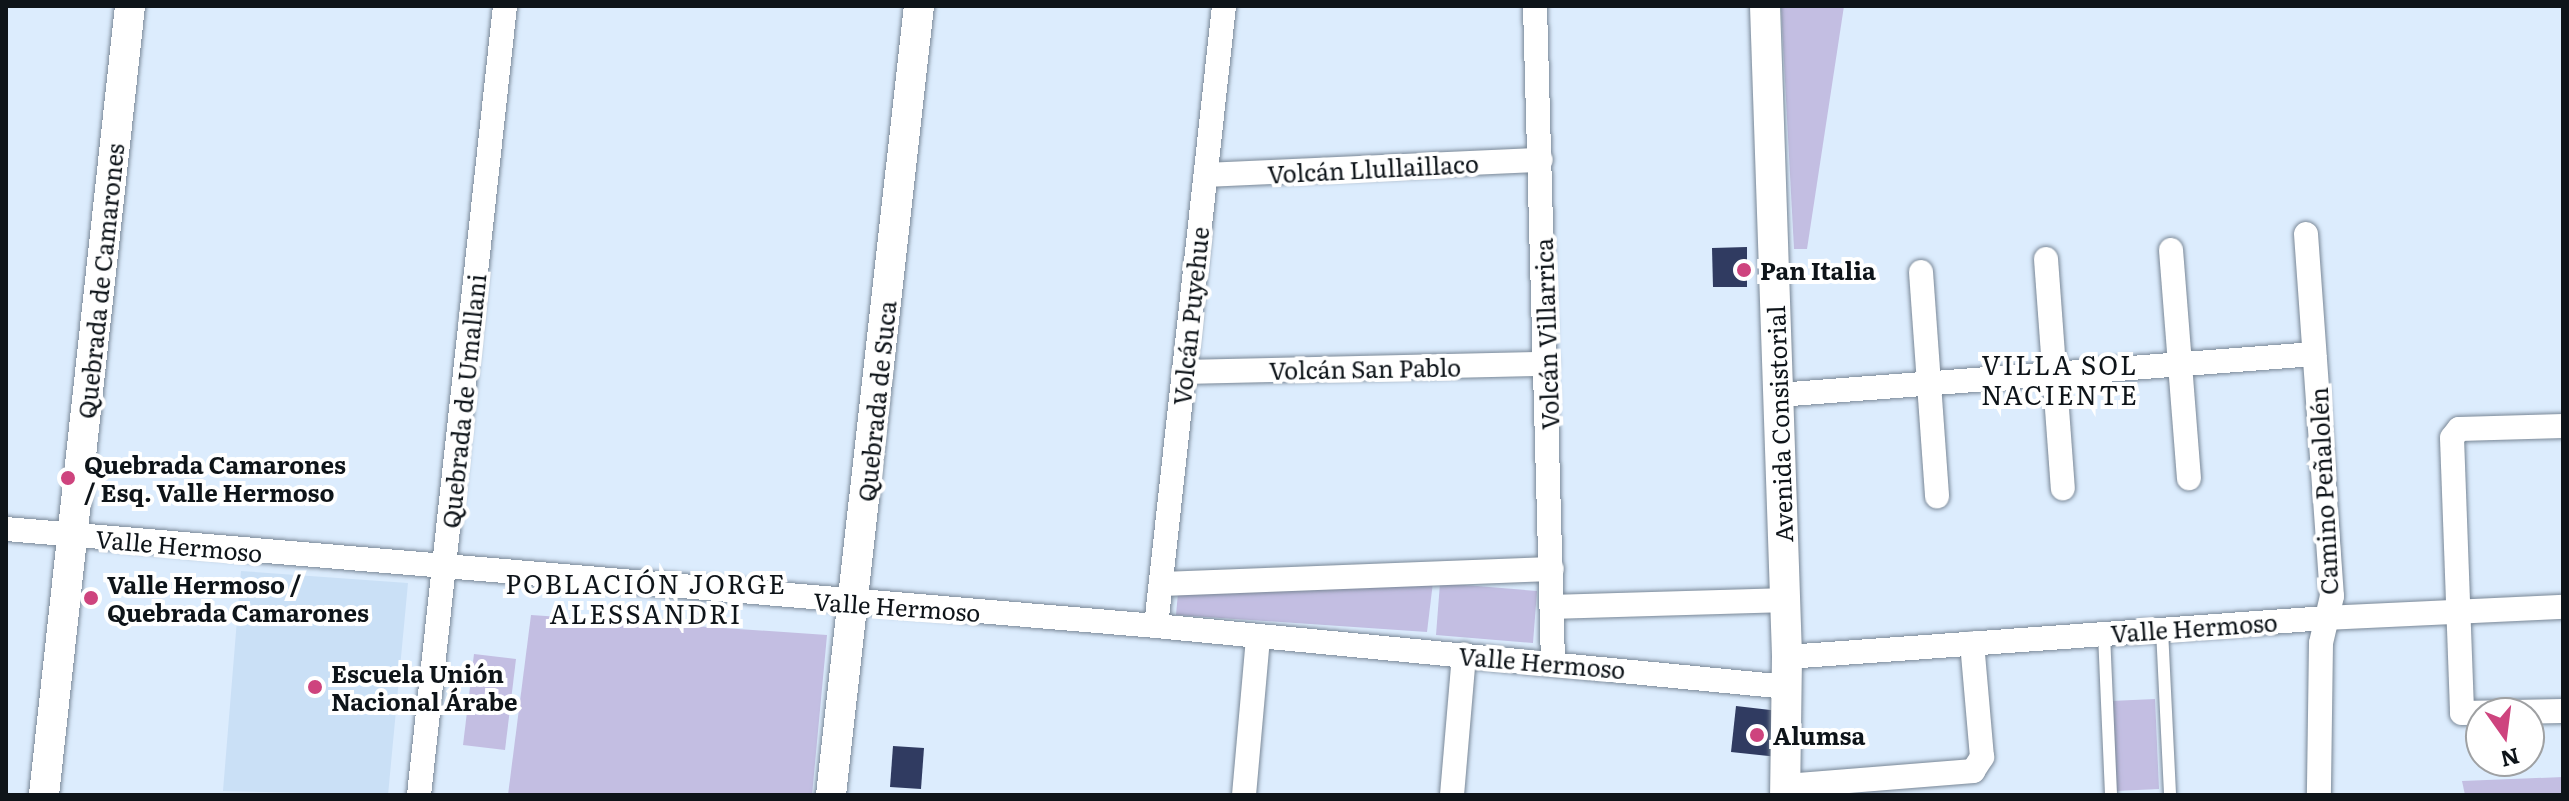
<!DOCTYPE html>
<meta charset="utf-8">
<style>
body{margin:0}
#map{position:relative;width:2569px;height:801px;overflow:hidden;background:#dcecfd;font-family:Literata,serif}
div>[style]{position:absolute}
.built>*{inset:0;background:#cae0f6}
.green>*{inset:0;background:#c3bee2}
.building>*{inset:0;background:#303b61}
.path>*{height:4px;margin-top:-2px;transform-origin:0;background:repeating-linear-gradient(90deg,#77828d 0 4px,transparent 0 10px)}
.roads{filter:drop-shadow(0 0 2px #798796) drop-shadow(0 0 2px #798796)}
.service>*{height:12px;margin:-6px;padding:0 6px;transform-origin:6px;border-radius:6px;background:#fff}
.minor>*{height:24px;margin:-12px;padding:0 12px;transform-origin:12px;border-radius:12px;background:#fff}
.tertiary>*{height:30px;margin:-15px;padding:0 15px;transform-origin:15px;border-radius:15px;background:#fff}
.dots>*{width:22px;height:22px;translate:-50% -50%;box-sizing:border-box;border:4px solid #fff;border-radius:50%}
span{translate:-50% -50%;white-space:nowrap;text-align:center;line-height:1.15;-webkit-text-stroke:8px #fff;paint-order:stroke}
.street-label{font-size:24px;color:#0e1419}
.poi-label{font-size:24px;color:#0e1419;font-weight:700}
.left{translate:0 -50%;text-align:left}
.neighbourhood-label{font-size:26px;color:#0e1419;letter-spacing:2px}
.frame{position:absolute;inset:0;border:8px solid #0e1419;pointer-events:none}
.north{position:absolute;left:2465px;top:697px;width:80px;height:80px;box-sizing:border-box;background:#fff;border:2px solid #9fa1a3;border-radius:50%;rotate:166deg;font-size:22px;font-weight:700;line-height:32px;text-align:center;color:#0e1419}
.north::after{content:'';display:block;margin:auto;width:28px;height:36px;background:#ce447e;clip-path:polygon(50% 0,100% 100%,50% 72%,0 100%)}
</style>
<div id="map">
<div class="built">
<div style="clip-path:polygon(241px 571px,408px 583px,388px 795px,223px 791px)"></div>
</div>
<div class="green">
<div style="clip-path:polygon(1781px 6px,1844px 6px,1807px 249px,1794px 249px)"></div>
<div style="clip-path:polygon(1433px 582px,1427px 632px,1176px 615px,1178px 593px)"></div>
<div style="clip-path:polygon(1440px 583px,1537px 591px,1533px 643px,1436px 635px)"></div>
<div style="clip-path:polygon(531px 615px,827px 635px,812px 795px,508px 795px)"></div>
<div style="clip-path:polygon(474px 654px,516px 659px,505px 750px,463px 745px)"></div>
<div style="clip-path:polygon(2155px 699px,2159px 789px,2116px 791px,2111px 701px)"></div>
<div style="clip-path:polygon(2563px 777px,2563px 795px,2465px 795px,2462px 781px)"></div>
</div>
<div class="building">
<div style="clip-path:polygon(1747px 247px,1747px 287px,1713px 287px,1712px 248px)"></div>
<div style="clip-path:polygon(1736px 706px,1779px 711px,1778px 757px,1731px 752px)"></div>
<div style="clip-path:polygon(893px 746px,924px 748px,921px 789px,890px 787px)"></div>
</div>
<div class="path">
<div style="left:2481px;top:795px;width:22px"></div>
</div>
<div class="roads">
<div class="service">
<div style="left:2162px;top:630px;width:165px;rotate:87.2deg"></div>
<div style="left:2104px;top:634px;width:161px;rotate:87.5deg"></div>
</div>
<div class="minor">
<div style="left:1535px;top:6px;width:656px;rotate:88.43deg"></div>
<div style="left:1206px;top:175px;width:335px;rotate:-2.6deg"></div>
<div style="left:2306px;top:234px;width:363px;rotate:85.9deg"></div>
<div style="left:2332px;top:596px;width:48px;rotate:103.2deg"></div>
<div style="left:2321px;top:643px;width:152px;rotate:90.8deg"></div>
<div style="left:2171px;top:250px;width:229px;rotate:85.5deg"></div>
<div style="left:2046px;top:259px;width:230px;rotate:85.8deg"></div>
<div style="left:1921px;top:272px;width:225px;rotate:85.9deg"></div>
<div style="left:1184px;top:372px;width:362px;rotate:-1.3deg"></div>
<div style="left:1778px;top:395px;width:538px;rotate:-4.37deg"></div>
<div style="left:2563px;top:426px;width:104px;rotate:178.3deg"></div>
<div style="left:2459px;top:429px;width:11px;rotate:128deg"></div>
<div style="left:2452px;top:438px;width:275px;rotate:87.9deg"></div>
<div style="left:2462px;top:713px;width:101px;rotate:-1.1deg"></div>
<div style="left:6px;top:529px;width:1154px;rotate:4.82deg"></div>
<div style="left:1156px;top:626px;width:634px;rotate:5.52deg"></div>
<div style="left:1161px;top:584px;width:391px;rotate:-2.2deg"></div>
<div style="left:1553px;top:607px;width:232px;rotate:-1.7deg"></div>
<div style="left:1156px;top:626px;width:624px;rotate:-83.74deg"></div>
<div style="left:1787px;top:657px;width:540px;rotate:-4.14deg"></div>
<div style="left:2326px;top:618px;width:237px;rotate:-2.7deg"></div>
<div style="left:1786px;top:786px;width:188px;rotate:-4.6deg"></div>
<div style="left:1973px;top:771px;width:17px;rotate:-57deg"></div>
<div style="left:1982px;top:757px;width:114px;rotate:-95deg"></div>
<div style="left:419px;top:795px;width:794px;rotate:-83.78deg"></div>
<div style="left:1244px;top:795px;width:159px;rotate:-84.9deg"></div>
<div style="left:1452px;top:795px;width:141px;rotate:-85.1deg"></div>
</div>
<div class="tertiary">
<div style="left:1765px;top:6px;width:651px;rotate:88.06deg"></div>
<div style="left:1787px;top:657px;width:138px;rotate:90.8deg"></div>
<div style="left:44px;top:795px;width:794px;rotate:-83.78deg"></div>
<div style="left:831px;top:795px;width:794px;rotate:-83.64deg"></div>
</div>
</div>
<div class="dots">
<div style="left:1744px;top:270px;background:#ce447e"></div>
<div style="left:68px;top:478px;background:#ce447e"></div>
<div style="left:91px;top:598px;background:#ce447e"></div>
<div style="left:315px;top:687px;background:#ce447e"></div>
<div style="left:1757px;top:735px;background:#ce447e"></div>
</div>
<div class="street-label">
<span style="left:1373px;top:168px;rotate:-3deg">Volcán Llullaillaco</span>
<span style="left:100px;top:281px;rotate:-84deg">Quebrada de Camarones</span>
<span style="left:1190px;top:316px;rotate:-84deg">Volcán Puyehue</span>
<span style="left:1546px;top:334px;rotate:-92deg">Volcán Villarrica</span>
<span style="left:1365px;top:368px;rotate:-1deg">Volcán San Pablo</span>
<span style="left:463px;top:401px;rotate:-84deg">Quebrada de Umallani</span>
<span style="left:876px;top:401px;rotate:-84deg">Quebrada de Suca</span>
<span style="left:1779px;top:424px;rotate:-92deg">Avenida Consistorial</span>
<span style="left:2323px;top:491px;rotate:-93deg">Camino Peñalolén</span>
<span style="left:179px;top:545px;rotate:5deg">Valle Hermoso</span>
<span style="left:897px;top:606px;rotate:4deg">Valle Hermoso</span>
<span style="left:2194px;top:627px;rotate:-4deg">Valle Hermoso</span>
<span style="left:1542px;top:662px;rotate:5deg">Valle Hermoso</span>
</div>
<div class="poi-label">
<span class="left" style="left:1760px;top:270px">Pan Italia</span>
<span class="left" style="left:84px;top:478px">Quebrada Camarones<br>/ Esq. Valle Hermoso</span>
<span class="left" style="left:107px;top:598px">Valle Hermoso /<br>Quebrada Camarones</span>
<span class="left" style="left:331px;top:687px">Escuela Unión<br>Nacional Árabe</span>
<span class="left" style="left:1773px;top:735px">Alumsa</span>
</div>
<div class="neighbourhood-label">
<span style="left:2060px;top:379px">VILLA SOL<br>NACIENTE</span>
<span style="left:646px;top:598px">POBLACIÓN JORGE<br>ALESSANDRI</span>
</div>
<div class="frame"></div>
<div class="north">N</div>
</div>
